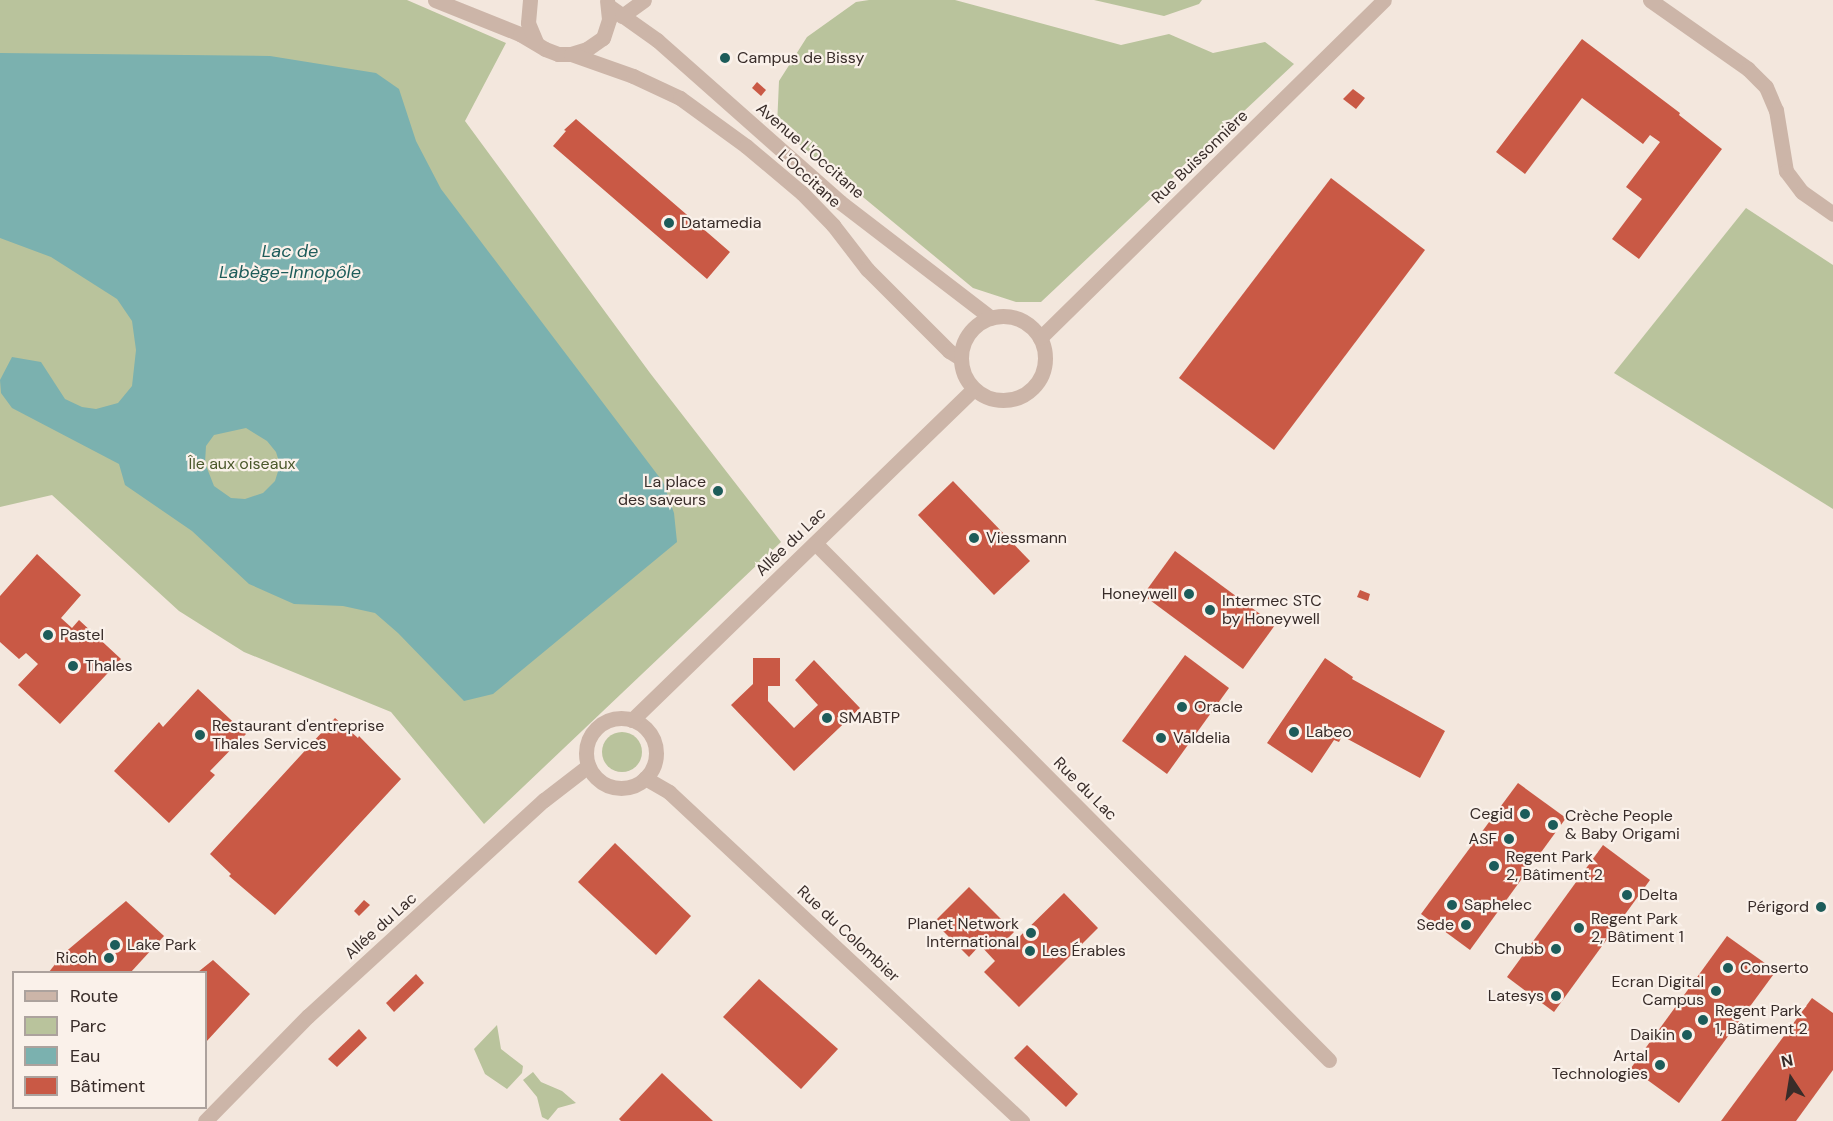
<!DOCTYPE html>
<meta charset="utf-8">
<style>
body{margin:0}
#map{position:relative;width:1833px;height:1121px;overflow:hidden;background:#f3e7dd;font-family:"DM Sans",sans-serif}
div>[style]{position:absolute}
.green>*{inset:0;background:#b9c39c}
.round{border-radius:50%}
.water>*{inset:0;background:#7bb1af}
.building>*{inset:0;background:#c95945}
.minor>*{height:15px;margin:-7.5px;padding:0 7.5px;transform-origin:7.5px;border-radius:7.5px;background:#ccb5a8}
.minor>.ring{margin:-7.5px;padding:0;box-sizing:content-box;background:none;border:15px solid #ccb5a8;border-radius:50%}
.dots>*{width:16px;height:16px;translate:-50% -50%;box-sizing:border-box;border:3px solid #faf1ea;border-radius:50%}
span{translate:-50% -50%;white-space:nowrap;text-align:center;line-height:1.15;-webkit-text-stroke:4.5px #faf1ea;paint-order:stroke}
.poi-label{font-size:16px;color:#382c29}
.left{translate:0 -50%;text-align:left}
.right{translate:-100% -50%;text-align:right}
.street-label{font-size:16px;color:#382c29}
.park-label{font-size:16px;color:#4b582b}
.water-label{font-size:18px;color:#1d5c5a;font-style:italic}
.legend{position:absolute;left:12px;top:971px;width:195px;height:138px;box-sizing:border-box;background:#faf1ea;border:2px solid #aca29d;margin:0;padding:8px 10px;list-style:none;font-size:18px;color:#382c29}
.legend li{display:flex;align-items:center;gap:12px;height:30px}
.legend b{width:30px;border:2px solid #aca29d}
.north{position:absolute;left:1761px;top:1049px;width:60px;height:60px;-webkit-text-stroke:4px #faf1ea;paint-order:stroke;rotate:348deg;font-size:16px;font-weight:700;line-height:24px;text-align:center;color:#382c29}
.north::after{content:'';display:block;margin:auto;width:21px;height:27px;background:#382c29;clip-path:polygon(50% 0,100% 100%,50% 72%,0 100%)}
</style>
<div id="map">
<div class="green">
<div style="clip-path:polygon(0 0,407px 0,506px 43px,465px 121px,650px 373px,781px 542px,484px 824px,391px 712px,244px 652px,179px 611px,52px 495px,0 507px)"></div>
<div style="clip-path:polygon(869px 0,955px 0,1121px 45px,1169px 34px,1213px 53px,1265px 42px,1294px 64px,1041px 302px,1016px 302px,973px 288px,777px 126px,779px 81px,807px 37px,856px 2px)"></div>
<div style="clip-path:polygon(1094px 0,1202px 0,1199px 4px,1164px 16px)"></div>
<div style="clip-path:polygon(1746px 208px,1833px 265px,1833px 509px,1614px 373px)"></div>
<div class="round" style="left:602px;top:732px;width:40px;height:40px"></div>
<div style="clip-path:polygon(497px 1025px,501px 1049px,523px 1066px,522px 1073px,507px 1089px,485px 1074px,474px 1049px)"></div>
<div style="clip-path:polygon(533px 1072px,541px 1082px,562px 1091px,576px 1103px,558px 1108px,548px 1120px,542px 1117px,537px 1097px,523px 1080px)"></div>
</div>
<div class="water">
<div style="clip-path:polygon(evenodd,0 53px,270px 56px,376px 73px,399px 89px,416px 141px,441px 189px,663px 482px,674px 513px,677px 542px,493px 694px,464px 701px,398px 633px,375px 613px,343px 606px,294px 604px,249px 584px,192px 531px,125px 485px,119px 464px,12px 408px,1px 393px,0 380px,12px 357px,41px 362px,65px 399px,82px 407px,96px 409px,118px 403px,132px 386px,136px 350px,132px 321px,117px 299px,51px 257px,0 238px,0 53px,246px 428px,267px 441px,276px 452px,280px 465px,275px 481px,263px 493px,245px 499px,231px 498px,214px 486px,205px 463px,206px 446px,214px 435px,246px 428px)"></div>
</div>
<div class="building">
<div style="clip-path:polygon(1582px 39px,1680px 113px,1679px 115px,1722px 149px,1639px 259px,1612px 239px,1642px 199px,1626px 187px,1660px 142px,1650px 135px,1643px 144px,1582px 98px,1525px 174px,1496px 152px)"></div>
<div style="clip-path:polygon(757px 82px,766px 90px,761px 96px,752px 88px)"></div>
<div style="clip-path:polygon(1353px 89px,1365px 98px,1356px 109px,1343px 99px)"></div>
<div style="clip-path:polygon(576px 119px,730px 252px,707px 279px,553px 146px,566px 131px,564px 130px)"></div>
<div style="clip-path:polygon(1331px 178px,1425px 250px,1274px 450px,1179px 378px)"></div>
<div style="clip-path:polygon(953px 481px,1030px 561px,994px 595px,918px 515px)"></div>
<div style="clip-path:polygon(1175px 551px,1275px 625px,1243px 669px,1143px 595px)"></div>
<div style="clip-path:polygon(37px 554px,81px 595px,61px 618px,72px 628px,79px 620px,121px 659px,60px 724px,18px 685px,38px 664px,26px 653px,19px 659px,0 642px,0 596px)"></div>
<div style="clip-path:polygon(1360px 590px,1370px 594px,1368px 601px,1357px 597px)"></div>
<div style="clip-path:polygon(1185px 655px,1229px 688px,1167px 774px,1122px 741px)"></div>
<div style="clip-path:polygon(753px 658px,780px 658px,780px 686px,768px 686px,768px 701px,794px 728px,818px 705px,795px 680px,814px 660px,860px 708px,794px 771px,731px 705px,753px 684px)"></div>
<div style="clip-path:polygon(1325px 658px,1353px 677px,1352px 679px,1445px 731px,1420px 778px,1342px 736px,1339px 742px,1334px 740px,1312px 773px,1267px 743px)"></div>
<div style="clip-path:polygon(198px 689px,246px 734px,210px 771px,215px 775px,169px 823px,114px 771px,159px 722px,163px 727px)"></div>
<div style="clip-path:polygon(335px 718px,358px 738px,359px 736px,401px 779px,275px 915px,229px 876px,231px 874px,210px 854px)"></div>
<div style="clip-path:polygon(1518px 783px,1566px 818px,1470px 950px,1421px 914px)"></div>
<div style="clip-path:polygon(615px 843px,691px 916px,656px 955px,578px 882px)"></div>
<div style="clip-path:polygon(1603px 845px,1650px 880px,1554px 1012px,1507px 977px)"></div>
<div style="clip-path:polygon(969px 887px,1004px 922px,999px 927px,1004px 932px,1009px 927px,1014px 932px,1009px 937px,1014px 942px,1064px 893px,1098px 928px,1019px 1007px,984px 972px,995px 961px,980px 945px,969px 957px,934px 922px)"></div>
<div style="clip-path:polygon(364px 900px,370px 905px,359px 916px,354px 911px)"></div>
<div style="clip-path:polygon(126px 901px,164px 936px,131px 972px,49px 972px,63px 954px)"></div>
<div style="clip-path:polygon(853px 934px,862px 942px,858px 947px,848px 939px)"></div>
<div style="clip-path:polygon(1727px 936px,1776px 971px,1679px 1103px,1631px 1068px)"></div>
<div style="clip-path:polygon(213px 960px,250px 994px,206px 1042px,206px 972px,198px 972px)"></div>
<div style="clip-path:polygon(416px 974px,424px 983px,394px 1012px,386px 1003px)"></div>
<div style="clip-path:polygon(759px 979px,838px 1049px,801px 1089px,723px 1017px)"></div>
<div style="clip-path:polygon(1812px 998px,1833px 1013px,1833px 1070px,1796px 1121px,1721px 1121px)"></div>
<div style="clip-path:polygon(359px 1029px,367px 1038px,337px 1067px,328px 1059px)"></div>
<div style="clip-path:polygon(1027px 1045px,1078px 1094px,1066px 1107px,1014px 1058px)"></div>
<div style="clip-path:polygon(662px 1073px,713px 1121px,621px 1121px,619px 1119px)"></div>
</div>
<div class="minor">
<div style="left:435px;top:0;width:92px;rotate:21.8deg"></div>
<div style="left:520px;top:34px;width:29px;rotate:31deg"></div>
<div style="left:545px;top:49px;width:14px;rotate:21deg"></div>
<div style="left:558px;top:54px;width:13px"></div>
<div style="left:571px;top:54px;width:17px;rotate:-17deg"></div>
<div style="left:587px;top:49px;width:19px;rotate:-35deg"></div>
<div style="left:603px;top:38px;width:20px;rotate:-72deg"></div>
<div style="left:609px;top:19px;width:18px;rotate:-96deg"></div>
<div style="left:530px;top:0;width:23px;rotate:95deg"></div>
<div style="left:528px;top:23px;width:21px;rotate:67deg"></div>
<div style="left:1650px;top:0;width:120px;rotate:35.1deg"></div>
<div style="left:1748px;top:69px;width:25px;rotate:45deg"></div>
<div style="left:1766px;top:87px;width:25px;rotate:67deg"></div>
<div style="left:1776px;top:110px;width:62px;rotate:80.7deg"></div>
<div style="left:1786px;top:171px;width:26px;rotate:53deg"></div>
<div style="left:1802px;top:192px;width:38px;rotate:35deg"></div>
<div style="left:609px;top:6px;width:59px;rotate:35.3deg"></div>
<div style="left:657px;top:40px;width:244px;rotate:41.5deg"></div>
<div style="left:840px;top:202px;width:190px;rotate:37.5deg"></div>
<div style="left:622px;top:16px;width:27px;rotate:-36deg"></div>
<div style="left:571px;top:54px;width:66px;rotate:19.5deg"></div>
<div style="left:633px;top:76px;width:52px;rotate:25.1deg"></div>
<div style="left:680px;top:98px;width:82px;rotate:36deg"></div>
<div style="left:746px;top:146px;width:73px;rotate:40deg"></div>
<div style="left:802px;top:193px;width:45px;rotate:45.9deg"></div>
<div style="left:833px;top:225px;width:56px;rotate:52.3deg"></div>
<div style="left:867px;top:269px;width:116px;rotate:45deg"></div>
<div style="left:949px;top:351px;width:13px;rotate:32deg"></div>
<div class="ring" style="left:961px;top:316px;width:69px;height:69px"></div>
<div style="left:1040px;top:338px;width:482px;rotate:-44.5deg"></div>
<div style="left:815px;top:543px;width:729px;rotate:45.17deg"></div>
<div class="ring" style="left:586px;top:718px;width:55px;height:55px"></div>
<div style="left:632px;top:720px;width:476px;rotate:-44.1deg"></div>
<div style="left:645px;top:778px;width:28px;rotate:30deg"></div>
<div style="left:669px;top:792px;width:483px;rotate:43deg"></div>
<div style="left:205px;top:1121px;width:147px;rotate:-45.6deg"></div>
<div style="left:308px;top:1016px;width:320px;rotate:-42.5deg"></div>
<div style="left:544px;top:800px;width:56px;rotate:-37.7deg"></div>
</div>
<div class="dots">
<div style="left:725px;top:58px;background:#1d5c5a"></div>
<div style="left:669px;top:223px;background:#1d5c5a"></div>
<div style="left:718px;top:491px;background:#1d5c5a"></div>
<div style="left:974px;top:538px;background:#1d5c5a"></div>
<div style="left:1189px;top:594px;background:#1d5c5a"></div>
<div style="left:1210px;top:610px;background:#1d5c5a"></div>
<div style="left:48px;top:635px;background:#1d5c5a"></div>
<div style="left:73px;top:666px;background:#1d5c5a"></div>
<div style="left:1182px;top:707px;background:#1d5c5a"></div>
<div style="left:827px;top:718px;background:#1d5c5a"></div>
<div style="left:1294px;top:732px;background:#1d5c5a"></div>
<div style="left:200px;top:735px;background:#1d5c5a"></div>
<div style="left:1161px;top:738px;background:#1d5c5a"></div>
<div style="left:1525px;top:814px;background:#1d5c5a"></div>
<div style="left:1553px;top:825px;background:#1d5c5a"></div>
<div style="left:1509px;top:839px;background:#1d5c5a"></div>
<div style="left:1494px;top:866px;background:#1d5c5a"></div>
<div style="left:1627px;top:895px;background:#1d5c5a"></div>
<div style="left:1452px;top:905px;background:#1d5c5a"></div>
<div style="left:1821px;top:907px;background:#1d5c5a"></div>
<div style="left:1466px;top:925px;background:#1d5c5a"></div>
<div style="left:1579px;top:928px;background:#1d5c5a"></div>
<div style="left:1031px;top:933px;background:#1d5c5a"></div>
<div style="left:115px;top:945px;background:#1d5c5a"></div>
<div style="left:1556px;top:949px;background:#1d5c5a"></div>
<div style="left:1030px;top:951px;background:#1d5c5a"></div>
<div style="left:109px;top:958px;background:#1d5c5a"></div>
<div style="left:1728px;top:968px;background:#1d5c5a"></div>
<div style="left:1716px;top:991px;background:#1d5c5a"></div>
<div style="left:1556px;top:996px;background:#1d5c5a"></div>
<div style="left:1703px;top:1020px;background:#1d5c5a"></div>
<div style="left:1687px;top:1035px;background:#1d5c5a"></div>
<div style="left:1660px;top:1065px;background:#1d5c5a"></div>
</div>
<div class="poi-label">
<span class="left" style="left:737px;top:58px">Campus de Bissy</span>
<span class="left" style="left:681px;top:223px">Datamedia</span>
<span class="right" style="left:706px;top:491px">La place<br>des saveurs</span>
<span class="left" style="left:986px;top:538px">Viessmann</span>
<span class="right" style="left:1177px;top:594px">Honeywell</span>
<span class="left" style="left:1222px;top:610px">Intermec STC<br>by Honeywell</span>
<span class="left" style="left:60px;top:635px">Pastel</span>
<span class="left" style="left:85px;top:666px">Thales</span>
<span class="left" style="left:1194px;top:707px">Oracle</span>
<span class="left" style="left:839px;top:718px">SMABTP</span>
<span class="left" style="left:212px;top:735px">Restaurant d'entreprise<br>Thales Services</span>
<span class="left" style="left:1306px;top:732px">Labeo</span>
<span class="left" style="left:1173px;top:738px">Valdelia</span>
<span class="right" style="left:1513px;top:814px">Cegid</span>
<span class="left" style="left:1565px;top:825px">Crèche People<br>&amp; Baby Origami</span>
<span class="right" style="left:1497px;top:839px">ASF</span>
<span class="left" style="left:1506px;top:866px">Regent Park<br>2, Bâtiment 2</span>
<span class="left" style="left:1639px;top:895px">Delta</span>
<span class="left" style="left:1464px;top:905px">Saphelec</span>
<span class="right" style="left:1809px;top:907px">Périgord</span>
<span class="left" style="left:1591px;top:928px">Regent Park<br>2, Bâtiment 1</span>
<span class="right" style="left:1019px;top:933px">Planet Network<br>International</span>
<span class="right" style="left:1454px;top:925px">Sede</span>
<span class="left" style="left:127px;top:945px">Lake Park</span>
<span class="right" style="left:1544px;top:949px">Chubb</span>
<span class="left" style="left:1042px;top:951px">Les Érables</span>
<span class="right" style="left:97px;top:958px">Ricoh</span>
<span class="left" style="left:1740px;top:968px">Conserto</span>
<span class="right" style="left:1704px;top:991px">Ecran Digital<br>Campus</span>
<span class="right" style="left:1544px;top:996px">Latesys</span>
<span class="left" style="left:1715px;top:1020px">Regent Park<br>1, Bâtiment 2</span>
<span class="right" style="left:1675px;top:1035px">Daikin</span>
<span class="right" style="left:1648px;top:1065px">Artal<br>Technologies</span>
</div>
<div class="street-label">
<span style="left:810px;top:151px;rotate:41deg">Avenue L'Occitane</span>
<span style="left:1200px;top:157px;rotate:-44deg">Rue Buissonnière</span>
<span style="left:809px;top:179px;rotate:42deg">L'Occitane</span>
<span style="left:791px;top:542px;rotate:-44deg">Allée du Lac</span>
<span style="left:1085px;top:789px;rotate:45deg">Rue du Lac</span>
<span style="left:381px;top:926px;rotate:-42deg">Allée du Lac</span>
<span style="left:848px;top:934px;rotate:43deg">Rue du Colombier</span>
</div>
<div class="park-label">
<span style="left:242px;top:464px">Île aux oiseaux</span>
</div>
<div class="water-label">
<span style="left:290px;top:262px">Lac de<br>Labège-Innopôle</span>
</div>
<ul class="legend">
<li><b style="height:8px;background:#ccb5a8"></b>Route</li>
<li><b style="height:16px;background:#b9c39c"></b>Parc</li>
<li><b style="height:16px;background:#7bb1af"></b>Eau</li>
<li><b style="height:16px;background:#c95945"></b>Bâtiment</li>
</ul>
<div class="north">N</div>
</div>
